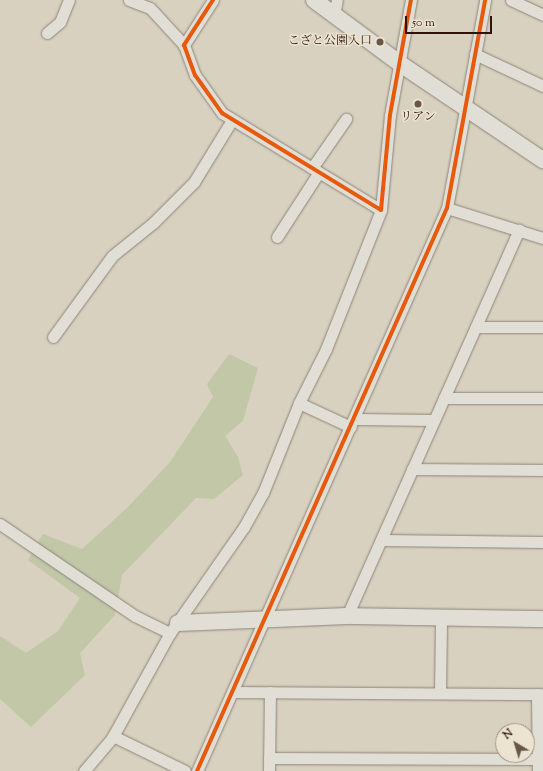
<!DOCTYPE html>
<meta charset="utf-8">
<style>
body{margin:0}
#map{position:relative;width:543px;height:771px;overflow:hidden;background:#d8d1c0;font-family:"Sorts Mill Goudy","Noto Serif JP",serif}
div>[style]{position:absolute}
.green>*{inset:0;background:#c1c7a7}
.roads{filter:drop-shadow(0 0 1px #8c857a) drop-shadow(0 0 1px #8c857a)}
.street>*{height:11px;margin:-5.5px;padding:0 5.5px;transform-origin:5.5px;border-radius:5.5px;background:#e1ded5}
.secondary>*{height:16px;margin:-8px;padding:0 8px;transform-origin:8px;border-radius:8px;background:#e1ded5}
.cycleway>*{height:4px;margin:-2px;padding:0 2px;transform-origin:2px;border-radius:2px;background:#e8590c}
.dots>*{width:11px;height:11px;translate:-50% -50%;box-sizing:border-box;border:2px solid #ece4d0;border-radius:50%}
span{translate:-50% -50%;white-space:nowrap;text-align:center;line-height:1.15;-webkit-text-stroke:3px #ece4d0;paint-order:stroke}
.poi-label{font-size:12px;color:#2d1308}
.right{translate:-100% -50%;text-align:right}
.north{position:absolute;left:495px;top:723px;width:40px;height:40px;box-sizing:border-box;background:#ece4d0;border:1px solid #a09080;border-radius:50%;rotate:322deg;font-size:11px;font-weight:700;line-height:16px;text-align:center;color:#2d1308}
.north::after{content:'';display:block;margin:auto;width:14px;height:18px;background:#695648;clip-path:polygon(50% 0,100% 100%,50% 72%,0 100%)}
.scale{position:absolute;left:405px;top:16px;width:87px;height:18px;box-sizing:border-box;border:2px solid #2d1308;border-top:0;padding-left:5px;font-size:12px;line-height:14px;white-space:nowrap;color:#2d1308;-webkit-text-stroke:3px #ece4d0;paint-order:stroke}
</style>
<div id="map">
<div class="green">
<div style="clip-path:polygon(229px 354px,258px 368px,243px 421px,225px 436px,238px 457px,243px 475px,214px 499px,196px 498px,122px 575px,115px 615px,80px 653px,85px 675px,31px 727px,0 699px,0 636px,26px 653px,58px 631px,80px 598px,28px 560px,43px 534px,82px 549px,128px 507px,170px 462px,213px 397px,207px 384px)"></div>
</div>
<div class="roads">
<div class="street">
<div style="left:129px;top:0;width:22px;rotate:21deg"></div>
<div style="left:150px;top:8px;width:50px;rotate:47.4deg"></div>
<div style="left:213px;top:0;width:54px;rotate:122.8deg"></div>
<div style="left:184px;top:45px;width:32px;rotate:70deg"></div>
<div style="left:195px;top:75px;width:47px;rotate:54.6deg"></div>
<div style="left:222px;top:113px;width:186px;rotate:31.4deg"></div>
<div style="left:381px;top:210px;width:95px;rotate:-84.6deg"></div>
<div style="left:390px;top:115px;width:117px;rotate:-79.7deg"></div>
<div style="left:511px;top:0;width:35px;rotate:25deg"></div>
<div style="left:334px;top:15px;width:15px;rotate:-79deg"></div>
<div style="left:47px;top:33px;width:17px;rotate:-40deg"></div>
<div style="left:60px;top:22px;width:24px;rotate:-68deg"></div>
<div style="left:475px;top:54px;width:75px;rotate:25.2deg"></div>
<div style="left:312px;top:168px;width:60px;rotate:-55.2deg"></div>
<div style="left:447px;top:208px;width:101px;rotate:17.4deg"></div>
<div style="left:277px;top:237px;width:77px;rotate:-57.1deg"></div>
<div style="left:476px;top:327px;width:67px"></div>
<div style="left:53px;top:337px;width:100px;rotate:-53.9deg"></div>
<div style="left:112px;top:256px;width:53px;rotate:-38.8deg"></div>
<div style="left:153px;top:223px;width:58px;rotate:-45deg"></div>
<div style="left:194px;top:182px;width:73px;rotate:-58.5deg"></div>
<div style="left:444px;top:398px;width:99px"></div>
<div style="left:299px;top:403px;width:57px;rotate:24.8deg"></div>
<div style="left:355px;top:419px;width:79px;rotate:0.7deg"></div>
<div style="left:412px;top:469px;width:131px;rotate:0.4deg"></div>
<div style="left:0;top:524px;width:163px;rotate:34.3deg"></div>
<div style="left:135px;top:616px;width:39px;rotate:26deg"></div>
<div style="left:381px;top:540px;width:162px;rotate:0.7deg"></div>
<div style="left:347px;top:616px;width:423px;rotate:-66deg"></div>
<div style="left:234px;top:692px;width:309px;rotate:0.4deg"></div>
<div style="left:440px;top:693px;width:75px;rotate:-89.2deg"></div>
<div style="left:537px;top:694px;width:77px;rotate:89.3deg"></div>
<div style="left:113px;top:736px;width:80px;rotate:25.9deg"></div>
<div style="left:269px;top:758px;width:269px;rotate:0.2deg"></div>
<div style="left:84px;top:771px;width:43px;rotate:-49.7deg"></div>
<div style="left:112px;top:738px;width:120px;rotate:-61.1deg"></div>
<div style="left:170px;top:633px;width:129px;rotate:-55.1deg"></div>
<div style="left:244px;top:527px;width:39px;rotate:-61deg"></div>
<div style="left:263px;top:493px;width:97px;rotate:-68.2deg"></div>
<div style="left:299px;top:403px;width:60px;rotate:-63.4deg"></div>
<div style="left:326px;top:349px;width:149px;rotate:-68.4deg"></div>
<div style="left:197px;top:771px;width:616px;rotate:-66.06deg"></div>
<div style="left:447px;top:208px;width:211px;rotate:-79.6deg"></div>
<div style="left:269px;top:771px;width:79px;rotate:-89.3deg"></div>
</div>
<div class="secondary">
<div style="left:314px;top:0;width:106px;rotate:36.5deg"></div>
<div style="left:399px;top:63px;width:174px;rotate:34deg"></div>
<div style="left:178px;top:623px;width:169px;rotate:-2.4deg"></div>
<div style="left:347px;top:616px;width:196px;rotate:0.9deg"></div>
</div>
</div>
<div class="cycleway">
<div style="left:213px;top:0;width:54px;rotate:122.8deg"></div>
<div style="left:184px;top:45px;width:32px;rotate:70deg"></div>
<div style="left:195px;top:75px;width:47px;rotate:54.6deg"></div>
<div style="left:222px;top:113px;width:186px;rotate:31.4deg"></div>
<div style="left:381px;top:210px;width:95px;rotate:-84.6deg"></div>
<div style="left:390px;top:115px;width:117px;rotate:-79.7deg"></div>
<div style="left:197px;top:771px;width:616px;rotate:-66.06deg"></div>
<div style="left:447px;top:208px;width:211px;rotate:-79.6deg"></div>
</div>
<div class="dots">
<div style="left:380px;top:42px;background:#695648"></div>
<div style="left:418px;top:104px;background:#695648"></div>
</div>
<div class="poi-label">
<span class="right" style="left:372px;top:42px">こざと公園入口</span>
<span style="left:418px;top:118px">リアン</span>
</div>
<div class="north">N</div>
<div class="scale">50 m</div>
</div>
